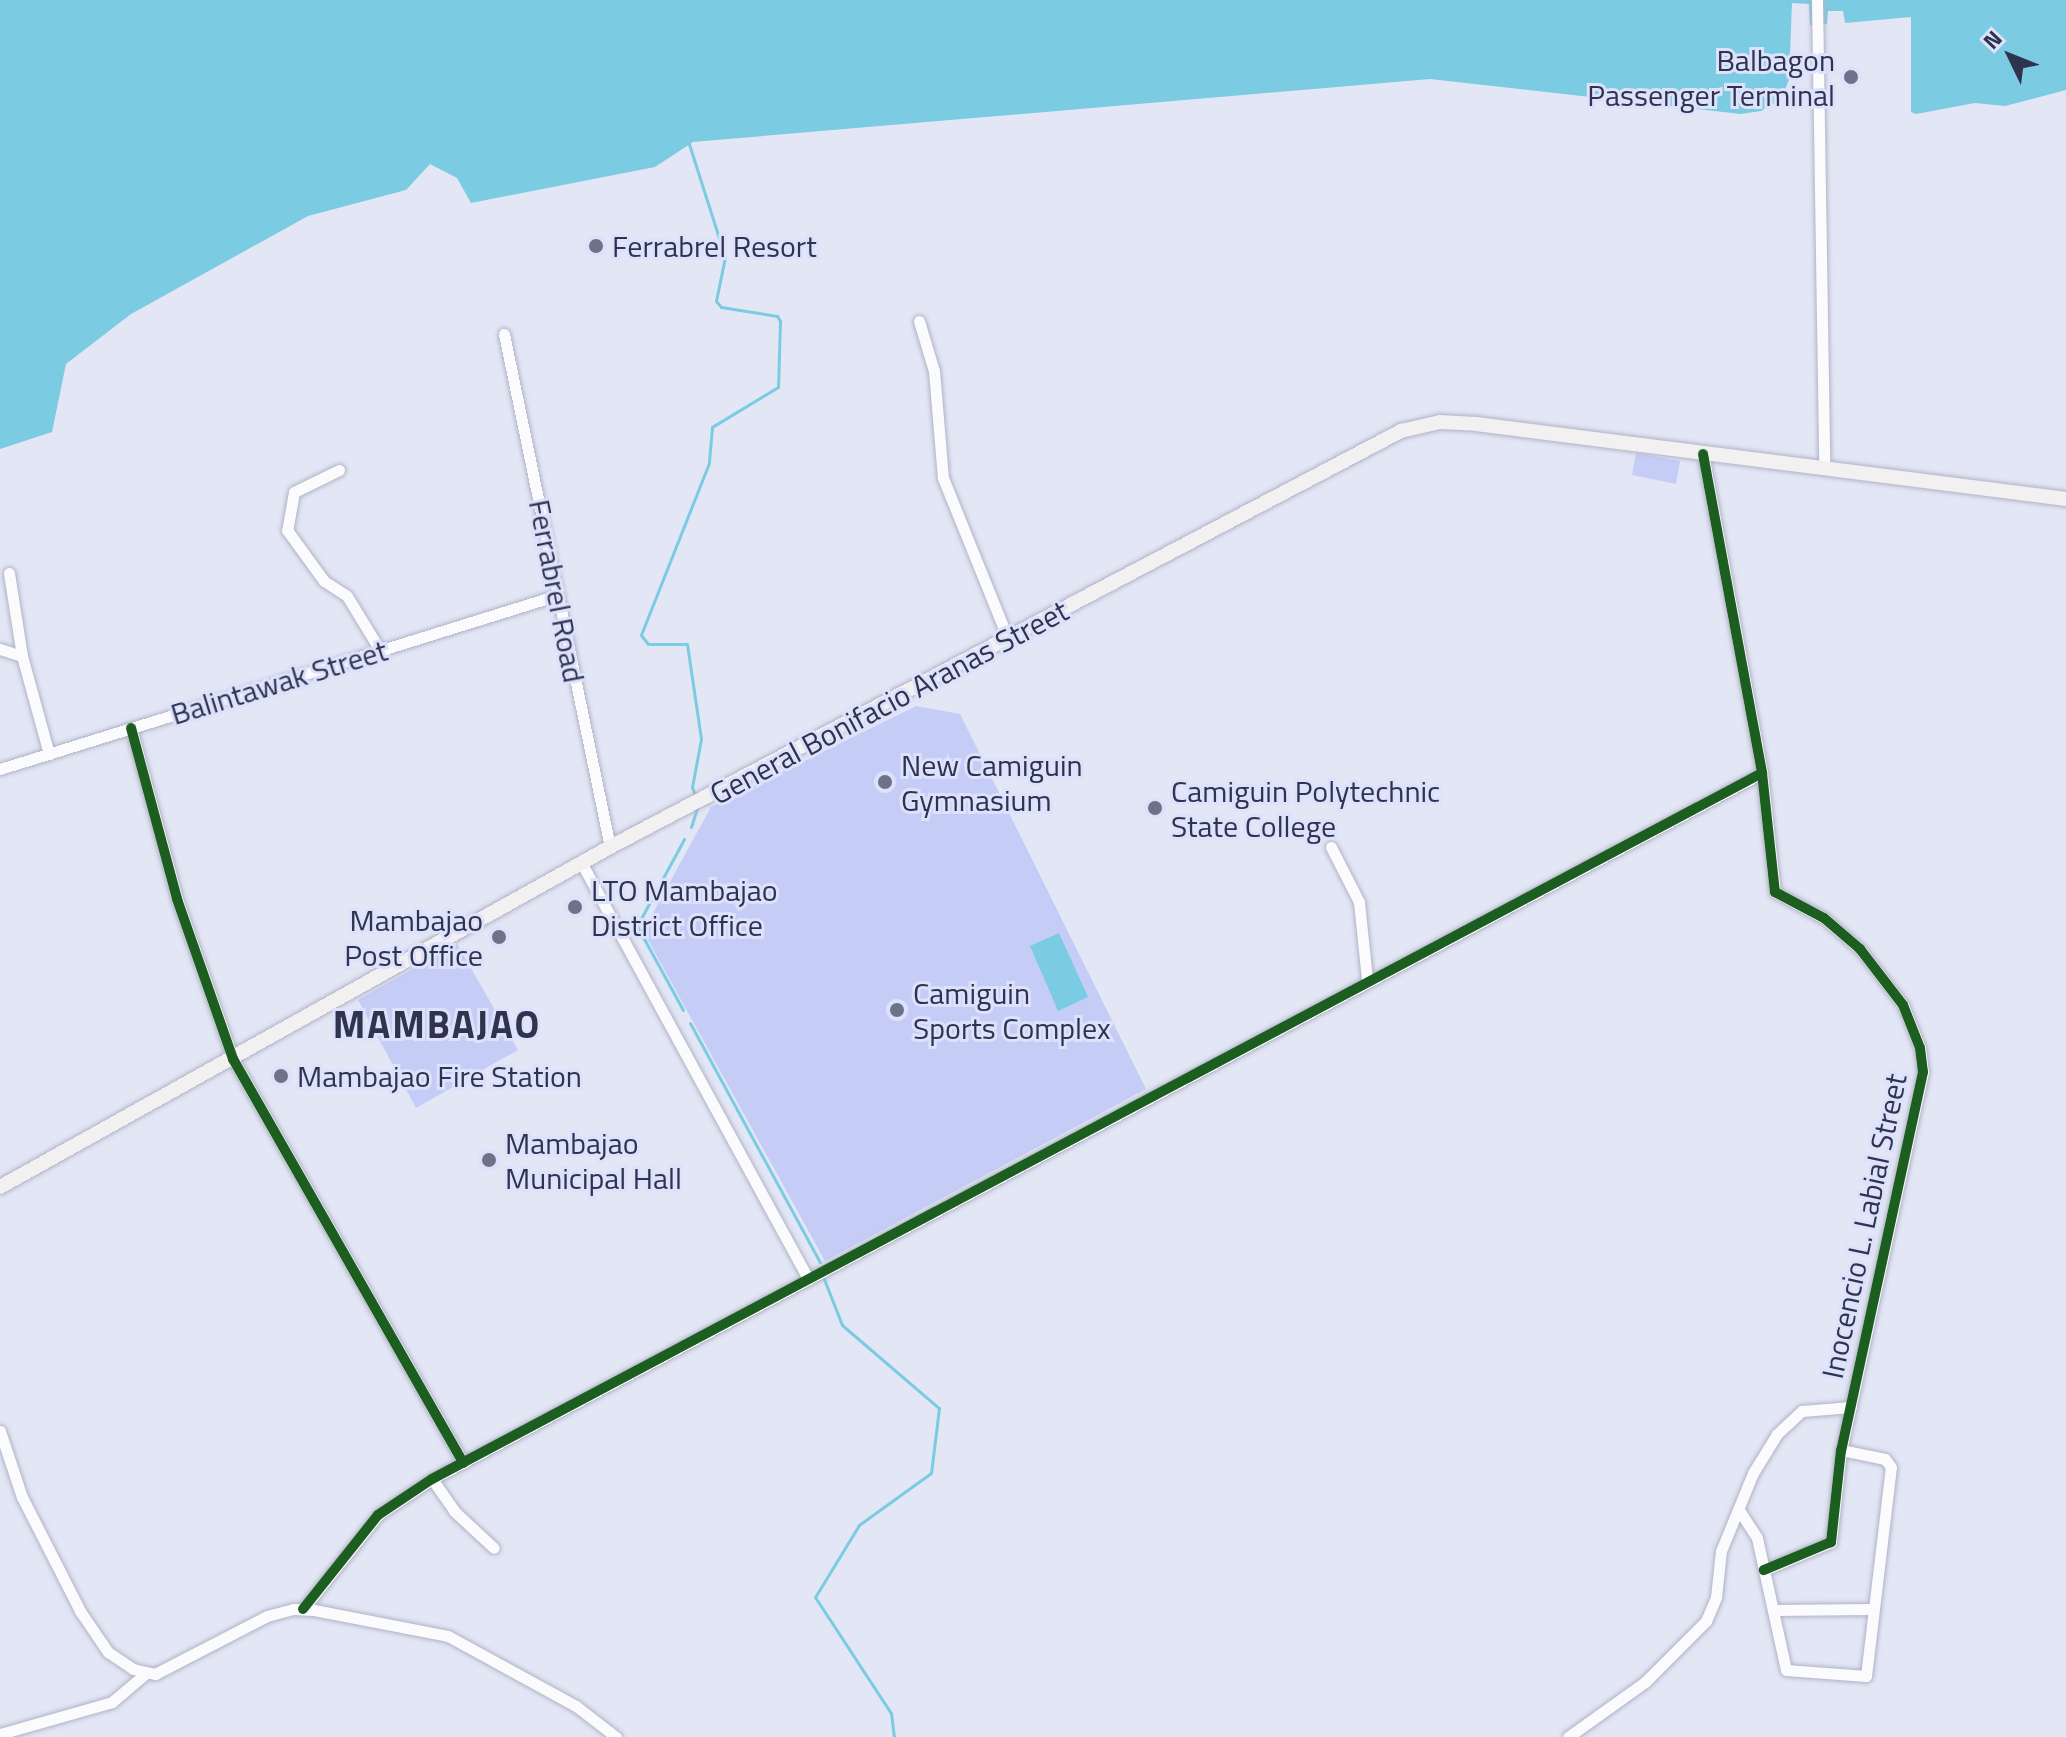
<!DOCTYPE html>
<style>
body{margin:0}
#map{position:relative;width:2066px;height:1737px;overflow:hidden;background:#e3e6f5;font-family:"Titillium Web",sans-serif}
div>[style]{position:absolute}
.green>*{inset:0;background:#c5cdf7}
.water>*{inset:0;background:#7bcbe3}
.stream>*{height:3px;margin:-1.5px;padding:0 1.5px;transform-origin:1.5px;border-radius:1.5px;background:#7bcbe3}
.roads{filter:drop-shadow(0 0 2px #b0b3c5) drop-shadow(0 0 2px #b0b3c5)}
.minor>*{height:11px;margin:-5.5px;padding:0 5.5px;transform-origin:5.5px;border-radius:5.5px;background:#fbfbfe}
.major>*{height:14px;margin:-7px;padding:0 7px;transform-origin:7px;border-radius:7px;background:#f3f0f1}
.cycleway>*{height:10px;margin:-5px;padding:0 5px;transform-origin:5px;border-radius:5px;background:#1b5e20}
.dots>*{width:22px;height:22px;translate:-50% -50%;box-sizing:border-box;border:4px solid #dce1fc;border-radius:50%}
span{translate:-50% -50%;white-space:nowrap;text-align:center;line-height:1.15;-webkit-text-stroke:6px #dce1fc;paint-order:stroke}
.poi-label{font-size:30px;color:#2f334d}
.right{translate:-100% -50%;text-align:right}
.left{translate:0 -50%;text-align:left}
.street-label{font-size:30px;color:#2f334d}
.district-label{font-size:38px;color:#2f334d;font-weight:700;letter-spacing:2px}
.north{position:absolute;left:1970px;top:16px;width:80px;height:80px;-webkit-text-stroke:6px #dce1fc;paint-order:stroke;rotate:313deg;font-size:22px;font-weight:700;line-height:32px;text-align:center;color:#2f334d}
.north::after{content:'';display:block;margin:auto;width:28px;height:36px;background:#2f334d;clip-path:polygon(50% 0,100% 100%,50% 72%,0 100%)}
</style>
<div id="map">
<div class="green">
<div style="clip-path:polygon(1636px 453px,1680px 461px,1676px 484px,1632px 475px)"></div>
<div style="clip-path:polygon(916px 706px,960px 714px,1146px 1089px,825px 1261px,643px 931px,711px 807px)"></div>
<div style="clip-path:polygon(457px 944px,518px 1050px,416px 1108px,358px 1000px)"></div>
</div>
<div class="water">
<div style="clip-path:polygon(0 0,2066px 0,2066px 90px,2005px 106px,1975px 103px,1916px 114px,1911px 112px,1911px 17px,1845px 23px,1843px 11px,1828px 11px,1827px 24px,1810px 25px,1809px 4px,1792px 3px,1789px 80px,1781px 99px,1761px 111px,1741px 114px,1430px 79px,693px 142px,655px 167px,471px 203px,457px 178px,430px 164px,406px 190px,308px 216px,131px 314px,66px 364px,52px 432px,0 449px)"></div>
<div style="clip-path:polygon(1059px 933px,1088px 997px,1058px 1011px,1030px 946px)"></div>
</div>
<div class="stream">
<div style="left:689px;top:144px;width:119px;rotate:72.3deg"></div>
<div style="left:725px;top:257px;width:45px;rotate:101.6deg"></div>
<div style="left:716px;top:301px;width:8px;rotate:50deg"></div>
<div style="left:721px;top:307px;width:57px;rotate:9.1deg"></div>
<div style="left:777px;top:316px;width:6px;rotate:59deg"></div>
<div style="left:780px;top:321px;width:66px;rotate:91.7deg"></div>
<div style="left:778px;top:387px;width:77px;rotate:148.8deg"></div>
<div style="left:712px;top:427px;width:36px;rotate:95deg"></div>
<div style="left:709px;top:463px;width:185px;rotate:111.6deg"></div>
<div style="left:641px;top:635px;width:11px;rotate:52deg"></div>
<div style="left:648px;top:644px;width:39px"></div>
<div style="left:687px;top:644px;width:96px;rotate:81.6deg"></div>
<div style="left:701px;top:739px;width:49px;rotate:100.6deg"></div>
<div style="left:692px;top:787px;width:12px;rotate:70deg"></div>
<div style="left:691px;top:827px;width:23px;rotate:-72deg"></div>
<div style="left:683px;top:1010px;width:96px;rotate:-118.7deg"></div>
<div style="left:637px;top:926px;width:99px;rotate:-61.6deg"></div>
<div style="left:690px;top:1023px;width:272px;rotate:61.5deg"></div>
<div style="left:824px;top:1279px;width:49px;rotate:68.6deg"></div>
<div style="left:842px;top:1325px;width:128px;rotate:40.6deg"></div>
<div style="left:939px;top:1408px;width:65px;rotate:97deg"></div>
<div style="left:931px;top:1473px;width:89px;rotate:144.2deg"></div>
<div style="left:859px;top:1525px;width:84px;rotate:121.4deg"></div>
<div style="left:815px;top:1597px;width:139px;rotate:56.8deg"></div>
<div style="left:891px;top:1713px;width:24px;rotate:83deg"></div>
</div>
<div class="roads">
<div class="minor">
<div style="left:1817px;top:0;width:467px;rotate:89.1deg"></div>
<div style="left:919px;top:321px;width:52px;rotate:73.3deg"></div>
<div style="left:934px;top:371px;width:107px;rotate:85.2deg"></div>
<div style="left:943px;top:478px;width:174px;rotate:68deg"></div>
<div style="left:504px;top:334px;width:524px;rotate:78.33deg"></div>
<div style="left:1703px;top:454px;width:324px;rotate:79.5deg"></div>
<div style="left:1762px;top:773px;width:120px;rotate:83.8deg"></div>
<div style="left:1775px;top:892px;width:55px;rotate:28deg"></div>
<div style="left:1824px;top:918px;width:48px;rotate:40.7deg"></div>
<div style="left:1860px;top:949px;width:71px;rotate:52.5deg"></div>
<div style="left:1903px;top:1005px;width:46px;rotate:68.4deg"></div>
<div style="left:1920px;top:1048px;width:24px;rotate:83deg"></div>
<div style="left:1923px;top:1072px;width:387px;rotate:102.2deg"></div>
<div style="left:1841px;top:1450px;width:93px;rotate:96.2deg"></div>
<div style="left:1831px;top:1542px;width:73px;rotate:157.3deg"></div>
<div style="left:339px;top:470px;width:50px;rotate:153.9deg"></div>
<div style="left:294px;top:492px;width:39px;rotate:100deg"></div>
<div style="left:287px;top:530px;width:63px;rotate:54deg"></div>
<div style="left:324px;top:581px;width:27px;rotate:33deg"></div>
<div style="left:347px;top:596px;width:63px;rotate:58.6deg"></div>
<div style="left:9px;top:573px;width:84px;rotate:81.1deg"></div>
<div style="left:22px;top:656px;width:102px;rotate:74.6deg"></div>
<div style="left:0;top:649px;width:23px;rotate:18deg"></div>
<div style="left:131px;top:728px;width:177px;rotate:74.9deg"></div>
<div style="left:177px;top:899px;width:170px;rotate:70.7deg"></div>
<div style="left:233px;top:1059px;width:465px;rotate:60.3deg"></div>
<div style="left:0;top:769px;width:584px;rotate:-17.32deg"></div>
<div style="left:1331px;top:847px;width:62px;rotate:63deg"></div>
<div style="left:1359px;top:902px;width:78px;rotate:84.1deg"></div>
<div style="left:582px;top:864px;width:473px;rotate:61.4deg"></div>
<div style="left:0;top:1431px;width:70px;rotate:71.6deg"></div>
<div style="left:22px;top:1497px;width:128px;rotate:63deg"></div>
<div style="left:80px;top:1611px;width:50px;rotate:55.7deg"></div>
<div style="left:108px;top:1652px;width:30px;rotate:34deg"></div>
<div style="left:133px;top:1669px;width:23px;rotate:13deg"></div>
<div style="left:155px;top:1674px;width:126px;rotate:-27.4deg"></div>
<div style="left:267px;top:1616px;width:27px;rotate:-15deg"></div>
<div style="left:293px;top:1609px;width:21px;rotate:3deg"></div>
<div style="left:314px;top:1610px;width:136px;rotate:11deg"></div>
<div style="left:448px;top:1636px;width:146px;rotate:28.7deg"></div>
<div style="left:576px;top:1706px;width:51px;rotate:37.8deg"></div>
<div style="left:432px;top:1479px;width:39px;rotate:55deg"></div>
<div style="left:454px;top:1511px;width:54px;rotate:42.8deg"></div>
<div style="left:1739px;top:1510px;width:33px;rotate:57deg"></div>
<div style="left:1757px;top:1538px;width:135px;rotate:77.6deg"></div>
<div style="left:1786px;top:1670px;width:80px;rotate:4.3deg"></div>
<div style="left:1866px;top:1676px;width:210px;rotate:-83.2deg"></div>
<div style="left:1891px;top:1467px;width:10px;rotate:-127deg"></div>
<div style="left:1885px;top:1459px;width:45px;rotate:-168.4deg"></div>
<div style="left:303px;top:1609px;width:120px;rotate:-51.4deg"></div>
<div style="left:378px;top:1515px;width:65px;rotate:-33.7deg"></div>
<div style="left:432px;top:1479px;width:1506px;rotate:-27.96deg"></div>
<div style="left:1773px;top:1610px;width:98px;rotate:-0.6deg"></div>
<div style="left:0;top:1734px;width:116px;rotate:-15.9deg"></div>
<div style="left:112px;top:1702px;width:43px;rotate:-40.3deg"></div>
<div style="left:1568px;top:1737px;width:95px;rotate:-35.5deg"></div>
<div style="left:1645px;top:1682px;width:86px;rotate:-45deg"></div>
<div style="left:1706px;top:1621px;width:26px;rotate:-67deg"></div>
<div style="left:1716px;top:1597px;width:46px;rotate:-83.8deg"></div>
<div style="left:1721px;top:1551px;width:84px;rotate:-67.7deg"></div>
<div style="left:1753px;top:1473px;width:46px;rotate:-58.4deg"></div>
<div style="left:1777px;top:1434px;width:34px;rotate:-43deg"></div>
<div style="left:1802px;top:1411px;width:49px;rotate:-4.7deg"></div>
</div>
<div class="major">
<div style="left:0;top:1187px;width:698px;rotate:-29.13deg"></div>
<div style="left:610px;top:847px;width:894px;rotate:-27.74deg"></div>
<div style="left:1401px;top:431px;width:40px;rotate:-13deg"></div>
<div style="left:1440px;top:422px;width:36px;rotate:3deg"></div>
<div style="left:1476px;top:424px;width:595px;rotate:7.24deg"></div>
</div>
</div>
<div class="cycleway">
<div style="left:1703px;top:454px;width:324px;rotate:79.5deg"></div>
<div style="left:1762px;top:773px;width:120px;rotate:83.8deg"></div>
<div style="left:1775px;top:892px;width:55px;rotate:28deg"></div>
<div style="left:1824px;top:918px;width:48px;rotate:40.7deg"></div>
<div style="left:1860px;top:949px;width:71px;rotate:52.5deg"></div>
<div style="left:1903px;top:1005px;width:46px;rotate:68.4deg"></div>
<div style="left:1920px;top:1048px;width:24px;rotate:83deg"></div>
<div style="left:1923px;top:1072px;width:387px;rotate:102.2deg"></div>
<div style="left:1841px;top:1450px;width:93px;rotate:96.2deg"></div>
<div style="left:1831px;top:1542px;width:73px;rotate:157.3deg"></div>
<div style="left:131px;top:728px;width:177px;rotate:74.9deg"></div>
<div style="left:177px;top:899px;width:170px;rotate:70.7deg"></div>
<div style="left:233px;top:1059px;width:465px;rotate:60.3deg"></div>
<div style="left:303px;top:1609px;width:120px;rotate:-51.4deg"></div>
<div style="left:378px;top:1515px;width:65px;rotate:-33.7deg"></div>
<div style="left:432px;top:1479px;width:1506px;rotate:-27.96deg"></div>
</div>
<div class="dots">
<div style="left:1851px;top:77px;background:#6e7288"></div>
<div style="left:596px;top:246px;background:#6e7288"></div>
<div style="left:885px;top:782px;background:#6e7288"></div>
<div style="left:1155px;top:808px;background:#6e7288"></div>
<div style="left:575px;top:907px;background:#6e7288"></div>
<div style="left:499px;top:937px;background:#6e7288"></div>
<div style="left:897px;top:1010px;background:#6e7288"></div>
<div style="left:281px;top:1076px;background:#6e7288"></div>
<div style="left:489px;top:1160px;background:#6e7288"></div>
</div>
<div class="poi-label">
<span class="right" style="left:1835px;top:77px">Balbagon<br>Passenger Terminal</span>
<span class="left" style="left:612px;top:246px">Ferrabrel Resort</span>
<span class="left" style="left:901px;top:782px">New Camiguin<br>Gymnasium</span>
<span class="left" style="left:1171px;top:808px">Camiguin Polytechnic<br>State College</span>
<span class="left" style="left:591px;top:907px">LTO Mambajao<br>District Office</span>
<span class="right" style="left:483px;top:937px">Mambajao<br>Post Office</span>
<span class="left" style="left:913px;top:1010px">Camiguin<br>Sports Complex</span>
<span class="left" style="left:297px;top:1076px">Mambajao Fire Station</span>
<span class="left" style="left:505px;top:1160px">Mambajao<br>Municipal Hall</span>
</div>
<div class="street-label">
<span style="left:557px;top:591px;rotate:79deg">Ferrabrel Road</span>
<span style="left:279px;top:682px;rotate:-17deg">Balintawak Street</span>
<span style="left:889px;top:702px;rotate:-28deg">General Bonifacio Aranas Street</span>
<span style="left:1864px;top:1226px;rotate:-78deg">Inocencio L. Labial Street</span>
</div>
<div class="district-label">
<span style="left:437px;top:1025px">MAMBAJAO</span>
</div>
<div class="north">N</div>
</div>
